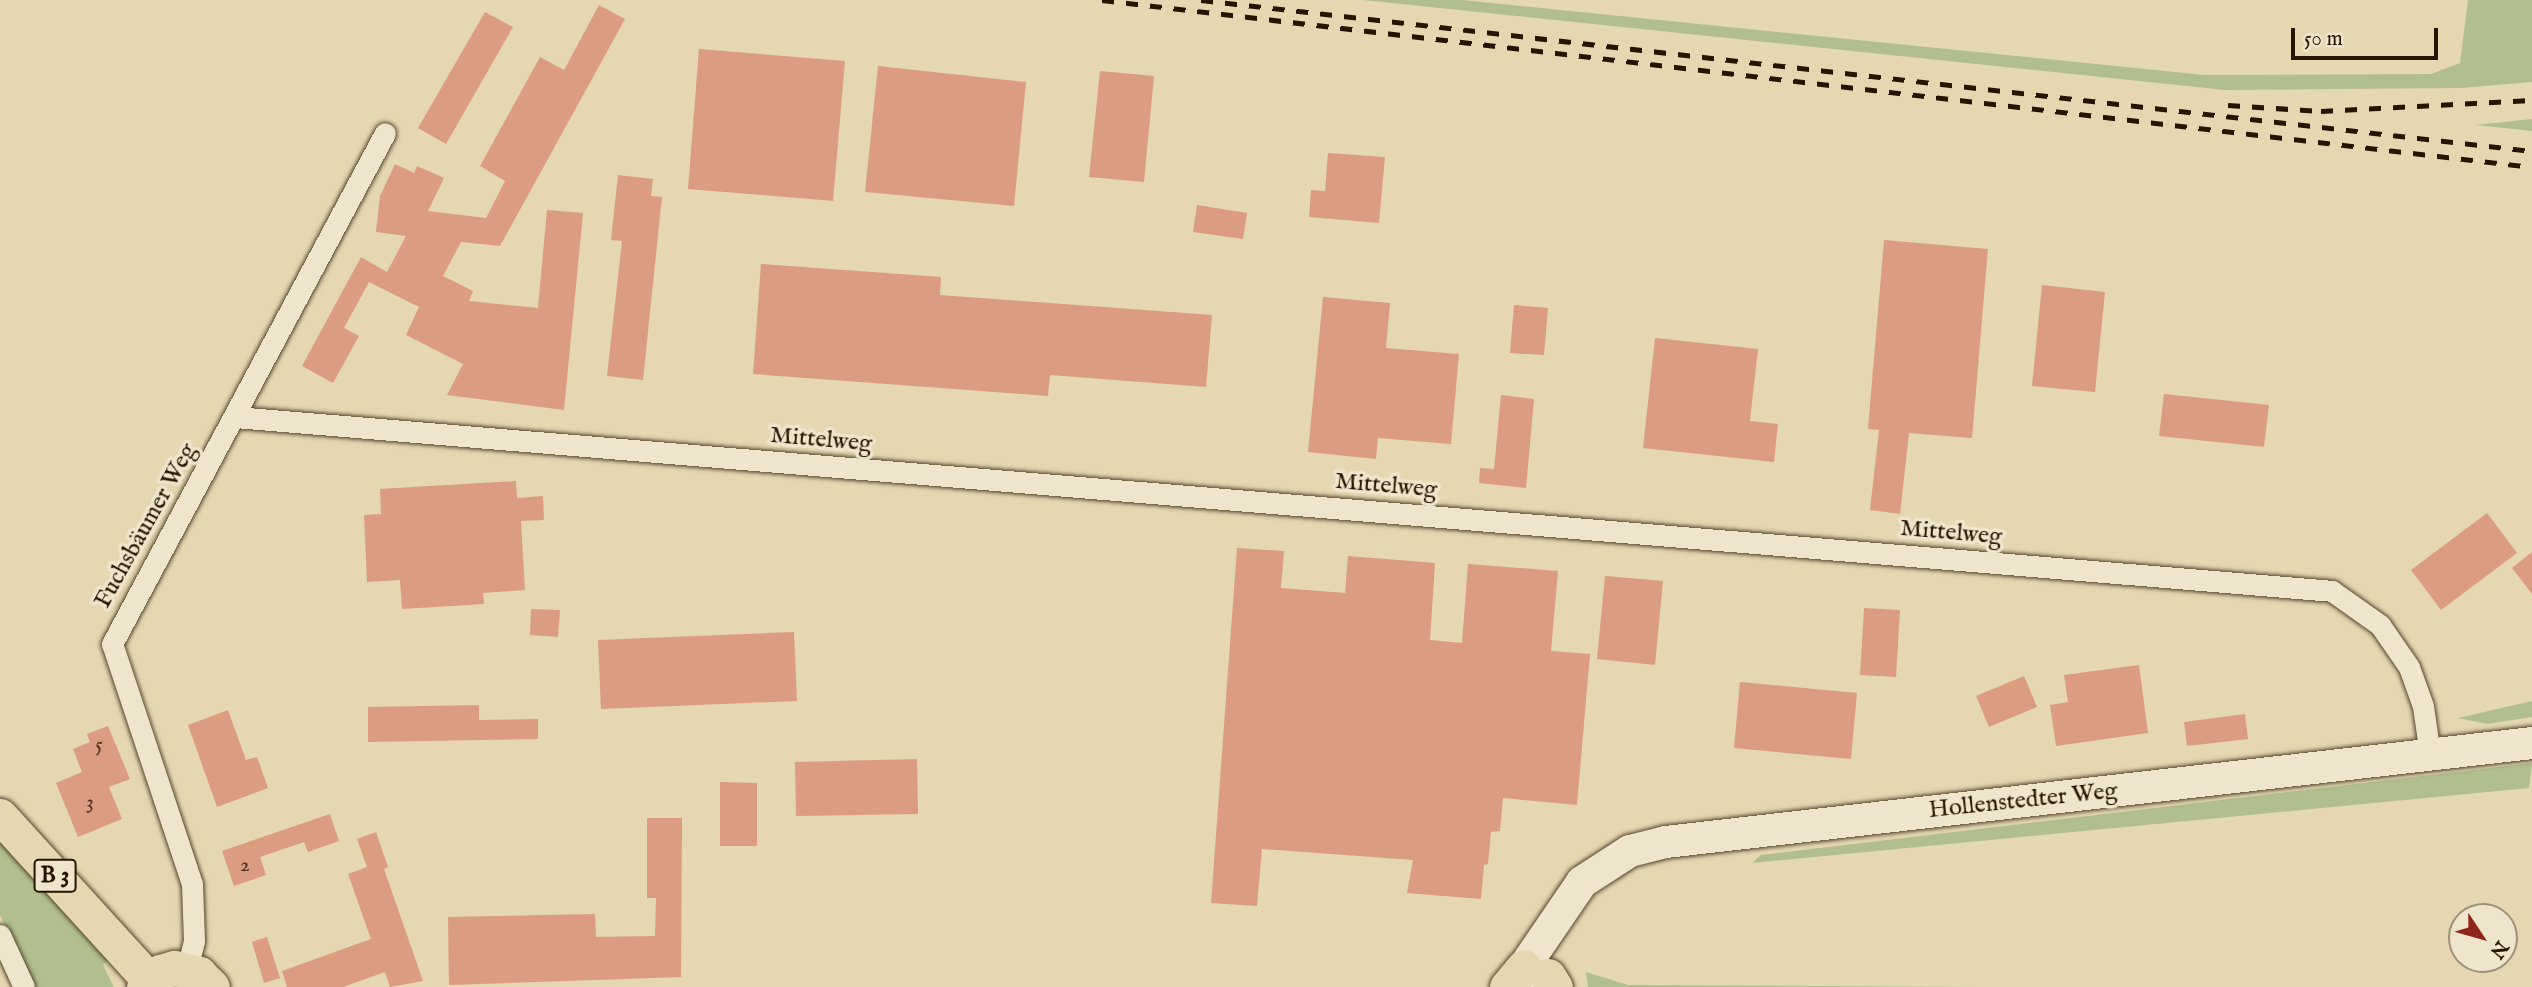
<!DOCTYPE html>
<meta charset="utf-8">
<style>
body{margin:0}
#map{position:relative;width:2532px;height:987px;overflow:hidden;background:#e5d7b0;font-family:"IM FELL English",serif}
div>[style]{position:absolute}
.green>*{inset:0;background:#b1bf8e}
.building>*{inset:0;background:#db9c7f}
.roads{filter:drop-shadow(0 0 2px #54452c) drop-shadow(0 0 2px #54452c)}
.minor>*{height:21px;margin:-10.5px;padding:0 10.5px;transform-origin:10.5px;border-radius:10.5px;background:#eee5cc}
.secondary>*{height:32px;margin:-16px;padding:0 16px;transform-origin:16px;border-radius:16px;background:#eee5cc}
.primary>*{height:35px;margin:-17.5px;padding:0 17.5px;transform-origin:17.5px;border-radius:17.5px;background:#e5d7b0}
.rail>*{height:5px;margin-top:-2.5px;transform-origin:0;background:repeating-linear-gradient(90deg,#241400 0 12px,transparent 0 24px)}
span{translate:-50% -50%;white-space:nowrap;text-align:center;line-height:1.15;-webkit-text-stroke:7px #eee5cc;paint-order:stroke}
.number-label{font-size:21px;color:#523620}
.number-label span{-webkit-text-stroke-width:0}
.shield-label span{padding:2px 5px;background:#eee5cc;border:2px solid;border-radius:5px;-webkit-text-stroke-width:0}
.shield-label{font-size:23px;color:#241400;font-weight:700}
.street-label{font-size:24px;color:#241400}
.north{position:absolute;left:2448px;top:903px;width:70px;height:70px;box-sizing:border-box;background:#eee5cc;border:2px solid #9d917a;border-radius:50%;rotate:126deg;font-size:19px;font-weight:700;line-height:28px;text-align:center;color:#241400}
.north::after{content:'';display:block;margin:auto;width:24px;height:32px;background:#8f2418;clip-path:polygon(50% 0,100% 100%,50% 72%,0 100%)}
.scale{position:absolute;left:2291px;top:28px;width:147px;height:32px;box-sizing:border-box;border:4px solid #241400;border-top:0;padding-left:9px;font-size:21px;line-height:24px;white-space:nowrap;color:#241400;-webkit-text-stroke:5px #eee5cc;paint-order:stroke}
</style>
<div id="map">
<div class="green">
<div style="clip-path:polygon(1363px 0,1462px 0,2204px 75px,2431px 74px,2460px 63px,2468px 0,2532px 0,2532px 82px,2461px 88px,2225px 90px)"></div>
<div style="clip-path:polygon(2532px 119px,2532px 131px,2476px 125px)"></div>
<div style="clip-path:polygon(2532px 701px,2532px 717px,2487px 724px,2458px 718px)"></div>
<div style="clip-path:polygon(2532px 763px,2529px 788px,1752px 863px,1761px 855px)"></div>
<div style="clip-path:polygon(0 832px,109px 959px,103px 965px,114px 987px,33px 987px,0 915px)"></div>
<div style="clip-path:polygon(1586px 972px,1628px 985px,1979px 987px,1588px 987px)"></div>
</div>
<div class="building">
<div style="clip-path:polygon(599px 5px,625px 19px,500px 246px,461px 242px,443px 276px,473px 291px,469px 301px,538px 308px,547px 210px,583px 213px,564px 410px,447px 395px,463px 364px,406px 335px,419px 307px,369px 282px,344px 328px,359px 336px,333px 383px,302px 366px,361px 257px,387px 272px,406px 236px,376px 232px,380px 196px,395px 164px,414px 173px,417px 166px,444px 178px,428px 211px,486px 218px,505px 181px,480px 166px,540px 57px,564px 70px)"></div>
<div style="clip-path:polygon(485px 12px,513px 27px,446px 144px,418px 128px)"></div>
<div style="clip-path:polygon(699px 49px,845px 61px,833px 201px,688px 189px)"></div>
<div style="clip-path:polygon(878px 66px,1026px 82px,1014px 206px,865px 192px)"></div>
<div style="clip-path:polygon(1100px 71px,1154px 76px,1144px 182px,1089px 177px)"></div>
<div style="clip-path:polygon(1328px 153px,1385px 157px,1379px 223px,1309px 217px,1311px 190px,1325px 191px)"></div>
<div style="clip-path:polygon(618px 175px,653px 179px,651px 196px,662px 197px,643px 380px,607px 376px,622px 241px,611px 240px)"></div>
<div style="clip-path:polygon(1197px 205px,1247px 213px,1243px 239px,1193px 232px)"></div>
<div style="clip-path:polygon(1884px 240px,1988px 249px,1972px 438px,1909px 433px,1900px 514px,1870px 510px,1879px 430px,1868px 429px)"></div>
<div style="clip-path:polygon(761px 264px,941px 277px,940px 295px,1212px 315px,1206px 387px,1050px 375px,1048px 396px,753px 374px)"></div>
<div style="clip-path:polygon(2042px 285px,2105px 292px,2095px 392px,2032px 386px)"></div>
<div style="clip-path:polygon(1323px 297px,1390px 303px,1386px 348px,1459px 354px,1451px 444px,1378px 438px,1376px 459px,1308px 452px)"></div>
<div style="clip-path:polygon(1514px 305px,1548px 308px,1544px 355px,1510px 353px)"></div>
<div style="clip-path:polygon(1655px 338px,1758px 349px,1750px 421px,1778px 424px,1774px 462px,1643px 448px)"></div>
<div style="clip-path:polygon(2164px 394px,2269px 405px,2264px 447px,2159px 436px)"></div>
<div style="clip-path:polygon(1501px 395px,1534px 399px,1526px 488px,1479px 483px,1480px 468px,1494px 469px)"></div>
<div style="clip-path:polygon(516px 481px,517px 498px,543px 496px,544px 520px,521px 521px,525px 590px,483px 593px,484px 604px,402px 609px,400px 580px,367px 582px,364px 515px,381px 514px,380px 489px)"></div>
<div style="clip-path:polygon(2487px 513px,2517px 553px,2441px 610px,2411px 570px)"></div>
<div style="clip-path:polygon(1237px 548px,1284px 551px,1281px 588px,1345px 593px,1348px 556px,1435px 563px,1430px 640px,1462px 643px,1468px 564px,1558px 571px,1551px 651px,1590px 654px,1577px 805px,1503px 798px,1500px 831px,1491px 832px,1488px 864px,1484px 865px,1481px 899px,1407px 893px,1413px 860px,1262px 849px,1257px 906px,1211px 903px)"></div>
<div style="clip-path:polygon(2532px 552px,2532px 594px,2512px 568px)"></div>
<div style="clip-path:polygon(1605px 576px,1663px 581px,1655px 665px,1597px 659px)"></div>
<div style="clip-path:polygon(1864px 608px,1900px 610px,1896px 677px,1860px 675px)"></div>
<div style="clip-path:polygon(531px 609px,560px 610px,558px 637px,530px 635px)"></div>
<div style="clip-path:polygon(794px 632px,797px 701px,601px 709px,598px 640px)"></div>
<div style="clip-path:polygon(2139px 665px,2148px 733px,2056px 746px,2050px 705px,2068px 702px,2064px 675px)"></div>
<div style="clip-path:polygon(2024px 676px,2037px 707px,1989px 727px,1976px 696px)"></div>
<div style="clip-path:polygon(1740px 682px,1857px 693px,1851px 759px,1734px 748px)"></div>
<div style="clip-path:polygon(479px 705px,479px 720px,538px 719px,538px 739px,368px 742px,368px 707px)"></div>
<div style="clip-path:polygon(228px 710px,246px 760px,257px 757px,268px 788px,217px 807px,188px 725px)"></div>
<div style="clip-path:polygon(2245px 714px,2248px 739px,2187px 746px,2184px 722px)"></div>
<div style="clip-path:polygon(108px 726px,130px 779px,109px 787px,122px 819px,78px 837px,56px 783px,82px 772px,73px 749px,90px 742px,87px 734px)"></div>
<div style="clip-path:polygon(917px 759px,918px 814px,796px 816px,795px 762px)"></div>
<div style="clip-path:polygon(720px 782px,757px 783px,757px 846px,720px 846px)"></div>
<div style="clip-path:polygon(330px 814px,339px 841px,308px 852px,304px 842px,260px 857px,266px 875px,234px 886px,222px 851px)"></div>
<div style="clip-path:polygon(647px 818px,682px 818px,681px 977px,449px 985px,448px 917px,595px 914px,596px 937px,655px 936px,656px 898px,647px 898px)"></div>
<div style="clip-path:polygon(376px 832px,388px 867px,384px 869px,423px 981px,390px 987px,385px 972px,343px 987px,287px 987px,282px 971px,371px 939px,348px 874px,367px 867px,357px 839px)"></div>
<div style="clip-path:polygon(267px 937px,280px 978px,264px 983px,252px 942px)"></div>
</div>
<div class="roads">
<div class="minor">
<div style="left:235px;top:417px;width:2104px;rotate:4.74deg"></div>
<div style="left:2332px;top:591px;width:59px;rotate:35.3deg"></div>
<div style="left:2380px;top:625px;width:51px;rotate:55.4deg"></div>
<div style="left:2409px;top:667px;width:41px;rotate:70.3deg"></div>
<div style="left:2423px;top:706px;width:49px;rotate:81.9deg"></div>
<div style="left:0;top:935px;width:57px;rotate:65.2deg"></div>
<div style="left:187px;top:969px;width:29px;rotate:-76deg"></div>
<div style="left:194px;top:941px;width:57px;rotate:-92deg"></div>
<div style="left:192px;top:884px;width:253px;rotate:-108.4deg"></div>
<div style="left:112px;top:644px;width:579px;rotate:-61.89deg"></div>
</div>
<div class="secondary">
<div style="left:1517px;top:987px;width:21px;rotate:-71deg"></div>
<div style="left:1524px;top:967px;width:103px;rotate:-55.7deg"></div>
<div style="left:1582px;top:882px;width:57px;rotate:-32.9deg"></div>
<div style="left:1630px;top:851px;width:37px;rotate:-14deg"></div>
<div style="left:1666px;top:842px;width:872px;rotate:-6.52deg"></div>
</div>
<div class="primary">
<div style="left:0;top:816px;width:222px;rotate:47.7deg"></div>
<div style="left:1548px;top:976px;width:13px;rotate:58deg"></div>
<div style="left:144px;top:987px;width:22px;rotate:-43deg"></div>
<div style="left:160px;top:972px;width:15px;rotate:-16deg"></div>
<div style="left:174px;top:968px;width:26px;rotate:13deg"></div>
<div style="left:199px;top:974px;width:18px;rotate:45deg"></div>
<div style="left:1507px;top:987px;width:26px;rotate:-50deg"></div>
</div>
</div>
<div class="rail">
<div style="left:1102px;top:0;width:1440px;rotate:6.66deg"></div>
<div style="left:1201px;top:0;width:1340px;rotate:6.47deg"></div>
<div style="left:2228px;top:105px;width:93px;rotate:3.7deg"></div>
<div style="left:2321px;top:111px;width:211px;rotate:-3deg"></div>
</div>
<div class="number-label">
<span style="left:99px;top:746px">5</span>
<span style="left:90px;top:803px">3</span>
<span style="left:245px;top:866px">2</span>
</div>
<div class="shield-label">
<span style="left:55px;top:876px">B 3</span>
</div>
<div class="street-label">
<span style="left:821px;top:440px;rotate:5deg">Mittelweg</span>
<span style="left:1386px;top:486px;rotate:5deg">Mittelweg</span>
<span style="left:146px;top:526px;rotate:-61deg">Fuchsbäumer Weg</span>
<span style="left:1951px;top:533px;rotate:5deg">Mittelweg</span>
<span style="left:2023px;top:801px;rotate:-6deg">Hollenstedter Weg</span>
</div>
<div class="north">N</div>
<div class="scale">50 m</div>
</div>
